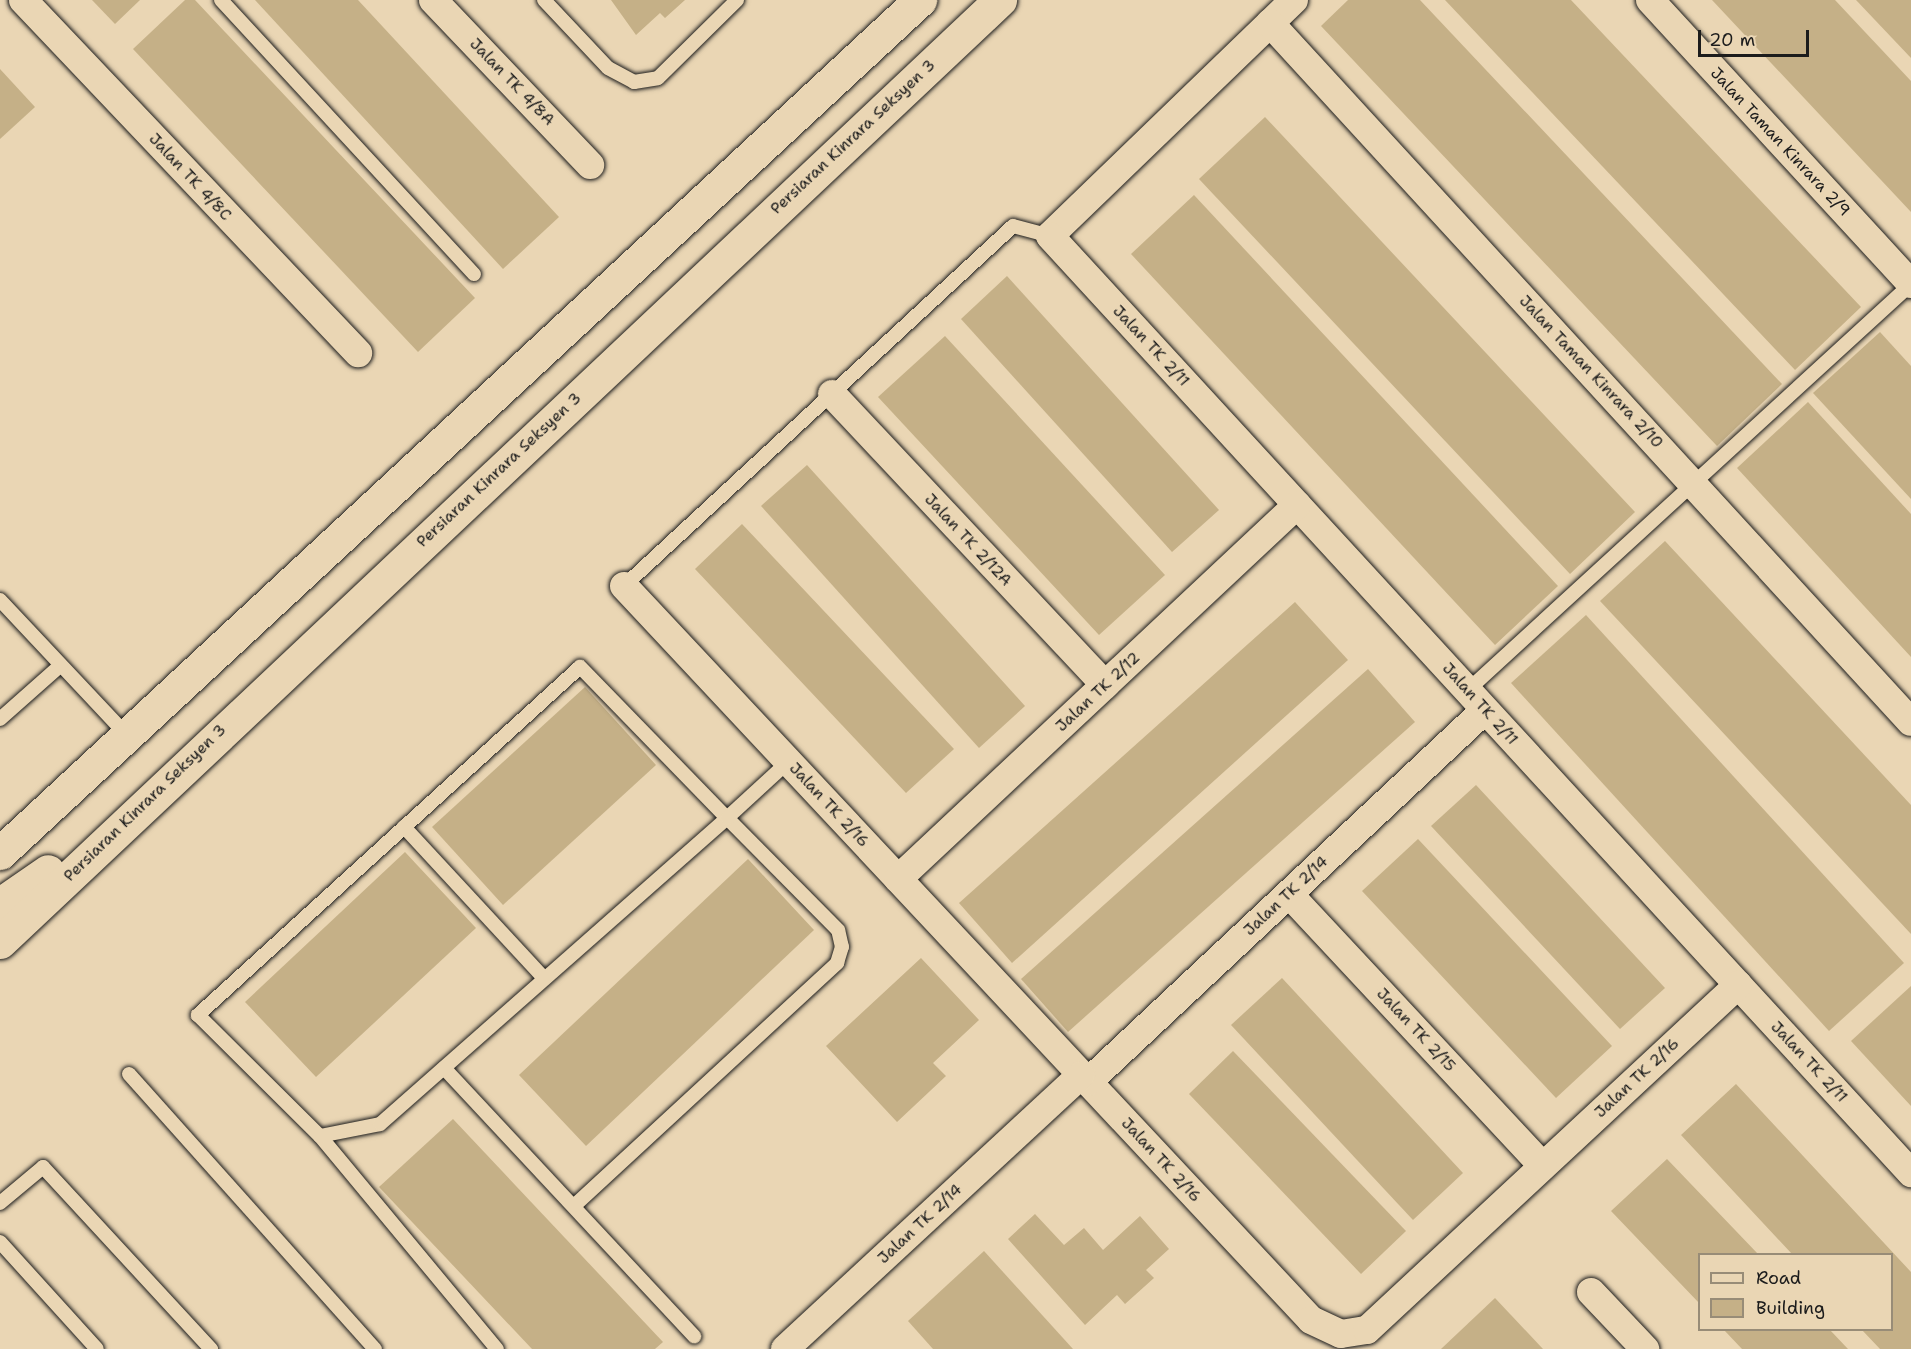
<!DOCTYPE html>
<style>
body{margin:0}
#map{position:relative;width:1911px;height:1349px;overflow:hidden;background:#ead6b4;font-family:"Shantell Sans",sans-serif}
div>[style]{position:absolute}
.building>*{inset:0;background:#c5b087}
.roads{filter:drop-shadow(0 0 2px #1c1c1c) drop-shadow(0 0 2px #1c1c1c)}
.service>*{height:14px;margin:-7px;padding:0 7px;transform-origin:7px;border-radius:7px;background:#ead6b4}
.minor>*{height:28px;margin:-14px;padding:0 14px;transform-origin:14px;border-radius:14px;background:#ead6b4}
.secondary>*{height:33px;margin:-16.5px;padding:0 16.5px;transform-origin:16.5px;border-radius:16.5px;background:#ead6b4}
span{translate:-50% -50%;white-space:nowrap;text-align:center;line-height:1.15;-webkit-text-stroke:4.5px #ead6b4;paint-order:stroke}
.street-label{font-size:16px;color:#1c1c1c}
.legend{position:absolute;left:1698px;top:1253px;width:195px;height:78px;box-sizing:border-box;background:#ead6b4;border:2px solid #988c77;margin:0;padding:8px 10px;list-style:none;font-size:18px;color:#1c1c1c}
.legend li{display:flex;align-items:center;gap:12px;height:30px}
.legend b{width:30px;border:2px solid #988c77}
.scale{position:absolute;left:1698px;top:30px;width:111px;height:27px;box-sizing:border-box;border:3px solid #1c1c1c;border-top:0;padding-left:8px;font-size:18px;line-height:21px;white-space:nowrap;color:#1c1c1c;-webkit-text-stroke:4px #ead6b4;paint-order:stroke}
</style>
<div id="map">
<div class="building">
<div style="clip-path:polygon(92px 0,140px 0,115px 24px)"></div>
<div style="clip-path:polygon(185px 0,195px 0,475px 298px,418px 352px,133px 49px)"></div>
<div style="clip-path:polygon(255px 0,358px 0,559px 217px,503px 269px)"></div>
<div style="clip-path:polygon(611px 0,685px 0,665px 18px,660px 13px,636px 35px)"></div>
<div style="clip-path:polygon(1348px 0,1420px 0,1782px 384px,1717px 446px,1321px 26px)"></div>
<div style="clip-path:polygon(1445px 0,1571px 0,1861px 307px,1795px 370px)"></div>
<div style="clip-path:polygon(1712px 0,1835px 0,1911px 81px,1911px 212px)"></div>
<div style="clip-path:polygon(1856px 0,1911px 0,1911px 58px)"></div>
<div style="clip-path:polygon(0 69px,35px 107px,0 139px)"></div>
<div style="clip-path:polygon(1265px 117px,1635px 512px,1570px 574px,1199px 179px)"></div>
<div style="clip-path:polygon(1194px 195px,1558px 586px,1495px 645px,1131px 254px)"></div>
<div style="clip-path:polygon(1007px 276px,1219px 510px,1172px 552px,961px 319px)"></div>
<div style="clip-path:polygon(1880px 332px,1911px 366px,1911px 499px,1813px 393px)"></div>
<div style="clip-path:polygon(945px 336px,1165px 575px,1099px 635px,878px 397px)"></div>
<div style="clip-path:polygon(1808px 402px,1911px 514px,1911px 657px,1737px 468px)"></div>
<div style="clip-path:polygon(807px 465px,1025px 706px,979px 748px,761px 506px)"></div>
<div style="clip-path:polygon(742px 524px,954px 749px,906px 793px,695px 569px)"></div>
<div style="clip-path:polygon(1665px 541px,1911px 805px,1911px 934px,1600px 601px)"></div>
<div style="clip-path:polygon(1295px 602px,1348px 660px,1012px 963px,959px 903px)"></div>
<div style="clip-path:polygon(1586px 615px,1904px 963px,1829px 1031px,1511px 683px)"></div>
<div style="clip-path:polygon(1368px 669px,1415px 722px,1068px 1032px,1021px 979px)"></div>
<div style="clip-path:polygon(585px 687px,656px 765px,503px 905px,432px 827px)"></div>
<div style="clip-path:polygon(1476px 785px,1665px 988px,1620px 1029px,1431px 826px)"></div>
<div style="clip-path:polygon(1418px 839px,1612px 1046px,1556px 1098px,1362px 891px)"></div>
<div style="clip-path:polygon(405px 852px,476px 928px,316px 1077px,245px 1002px)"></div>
<div style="clip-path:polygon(748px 859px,814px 930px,586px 1146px,519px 1075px)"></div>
<div style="clip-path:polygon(921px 958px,979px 1020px,933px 1063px,946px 1076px,897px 1122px,826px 1046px)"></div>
<div style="clip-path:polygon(1282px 978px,1463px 1173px,1413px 1220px,1231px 1025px)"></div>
<div style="clip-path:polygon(1911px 986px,1911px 1106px,1851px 1041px)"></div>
<div style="clip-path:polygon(1233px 1051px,1406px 1231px,1361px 1274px,1189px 1094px)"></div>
<div style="clip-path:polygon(1736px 1084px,1911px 1272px,1911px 1349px,1880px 1349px,1862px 1330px,1892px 1330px,1892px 1254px,1792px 1254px,1681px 1135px)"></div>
<div style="clip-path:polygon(453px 1119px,663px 1342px,655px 1349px,532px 1349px,379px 1187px)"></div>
<div style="clip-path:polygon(1667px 1159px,1758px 1254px,1700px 1254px,1700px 1304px,1611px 1211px)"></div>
<div style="clip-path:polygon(1035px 1214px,1064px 1245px,1084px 1228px,1103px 1250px,1140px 1216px,1169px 1249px,1146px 1270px,1154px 1278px,1125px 1304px,1117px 1295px,1085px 1325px,1008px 1239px)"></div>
<div style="clip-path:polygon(984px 1251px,1073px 1349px,933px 1349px,908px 1321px)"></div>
<div style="clip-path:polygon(1495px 1298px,1543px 1349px,1441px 1349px)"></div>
<div style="clip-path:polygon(1724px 1330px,1830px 1330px,1848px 1349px,1742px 1349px)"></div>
</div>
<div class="roads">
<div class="service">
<div style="left:221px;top:0;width:373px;rotate:47.3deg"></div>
<div style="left:544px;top:0;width:93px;rotate:46.7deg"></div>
<div style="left:608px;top:68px;width:30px;rotate:28deg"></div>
<div style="left:634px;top:82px;width:24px;rotate:-9deg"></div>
<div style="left:658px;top:78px;width:111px;rotate:-44.6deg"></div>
<div style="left:624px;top:586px;width:530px;rotate:-42.78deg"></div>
<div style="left:1013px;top:226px;width:38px;rotate:15deg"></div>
<div style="left:0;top:600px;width:184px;rotate:46.8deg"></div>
<div style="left:1468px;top:690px;width:601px;rotate:-42.5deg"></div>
<div style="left:0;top:719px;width:81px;rotate:-41.5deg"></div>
<div style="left:404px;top:827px;width:206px;rotate:47.2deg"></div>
<div style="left:444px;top:1068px;width:367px;rotate:47deg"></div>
<div style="left:129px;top:1074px;width:369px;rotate:48.2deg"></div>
<div style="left:320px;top:1136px;width:277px;rotate:50.3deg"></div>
<div style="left:0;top:1203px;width:56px;rotate:-39.9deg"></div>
<div style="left:43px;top:1167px;width:248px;rotate:47.3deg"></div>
<div style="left:575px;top:1205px;width:357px;rotate:-42.7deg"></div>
<div style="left:837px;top:963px;width:17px;rotate:-73deg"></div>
<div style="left:842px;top:947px;width:17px;rotate:-103deg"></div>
<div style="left:838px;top:930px;width:158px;rotate:-134.7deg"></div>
<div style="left:727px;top:818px;width:211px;rotate:-134.2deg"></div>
<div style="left:580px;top:667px;width:517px;rotate:137.67deg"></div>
<div style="left:198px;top:1015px;width:172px;rotate:44.8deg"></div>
<div style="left:320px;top:1136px;width:61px;rotate:-11.3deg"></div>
<div style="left:380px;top:1124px;width:463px;rotate:-41.4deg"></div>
<div style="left:727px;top:818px;width:83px;rotate:-42.6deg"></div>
<div style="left:0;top:1242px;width:144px;rotate:47.8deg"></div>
</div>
<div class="minor">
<div style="left:23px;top:0;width:487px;rotate:46.5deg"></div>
<div style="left:433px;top:0;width:228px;rotate:46.4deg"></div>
<div style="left:1294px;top:0;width:339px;rotate:136deg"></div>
<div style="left:1050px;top:236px;width:1273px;rotate:47.42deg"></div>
<div style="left:1650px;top:0;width:386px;rotate:47.4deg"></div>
<div style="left:1270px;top:23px;width:948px;rotate:47.48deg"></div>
<div style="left:832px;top:394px;width:399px;rotate:46.8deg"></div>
<div style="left:624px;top:586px;width:1005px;rotate:46.89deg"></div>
<div style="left:1311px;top:1320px;width:33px;rotate:25deg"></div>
<div style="left:1341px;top:1334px;width:26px;rotate:-9deg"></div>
<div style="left:1367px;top:1330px;width:507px;rotate:-42.92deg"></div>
<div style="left:898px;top:879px;width:547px;rotate:-43.15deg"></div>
<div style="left:1289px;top:894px;width:372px;rotate:47deg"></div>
<div style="left:1088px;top:1082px;width:544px;rotate:-43.14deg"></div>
<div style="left:1591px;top:1292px;width:79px;rotate:46.5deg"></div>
<div style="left:785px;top:1349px;width:403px;rotate:-42.8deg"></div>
</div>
<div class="secondary">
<div style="left:0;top:853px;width:1255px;rotate:-42.84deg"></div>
<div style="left:0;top:904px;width:58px;rotate:-34.5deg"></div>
<div style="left:0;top:942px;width:1374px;rotate:-43.29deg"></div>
</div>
</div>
<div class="street-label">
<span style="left:512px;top:82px;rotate:46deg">Jalan TK 4/8A</span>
<span style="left:853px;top:137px;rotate:-43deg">Persiaran Kinrara Seksyen 3</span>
<span style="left:1780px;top:142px;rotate:47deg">Jalan Taman Kinrara 2/9</span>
<span style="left:190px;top:177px;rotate:47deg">Jalan TK 4/8C</span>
<span style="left:1151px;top:346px;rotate:47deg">Jalan TK 2/11</span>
<span style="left:1591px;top:372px;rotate:47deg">Jalan Taman Kinrara 2/10</span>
<span style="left:499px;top:470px;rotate:-43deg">Persiaran Kinrara Seksyen 3</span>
<span style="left:968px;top:540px;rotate:47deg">Jalan TK 2/12A</span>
<span style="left:1098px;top:692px;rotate:-43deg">Jalan TK 2/12</span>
<span style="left:1480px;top:704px;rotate:48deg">Jalan TK 2/11</span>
<span style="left:145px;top:803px;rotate:-44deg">Persiaran Kinrara Seksyen 3</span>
<span style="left:829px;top:805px;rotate:47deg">Jalan TK 2/16</span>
<span style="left:1286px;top:896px;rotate:-43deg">Jalan TK 2/14</span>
<span style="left:1416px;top:1030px;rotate:47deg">Jalan TK 2/15</span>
<span style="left:1809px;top:1062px;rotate:47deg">Jalan TK 2/11</span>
<span style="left:1637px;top:1078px;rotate:-43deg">Jalan TK 2/16</span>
<span style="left:1161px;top:1160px;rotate:47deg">Jalan TK 2/16</span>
<span style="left:920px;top:1224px;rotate:-43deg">Jalan TK 2/14</span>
</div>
<ul class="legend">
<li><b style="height:8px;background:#ead6b4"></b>Road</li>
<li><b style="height:16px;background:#c5b087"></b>Building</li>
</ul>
<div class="scale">20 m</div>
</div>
